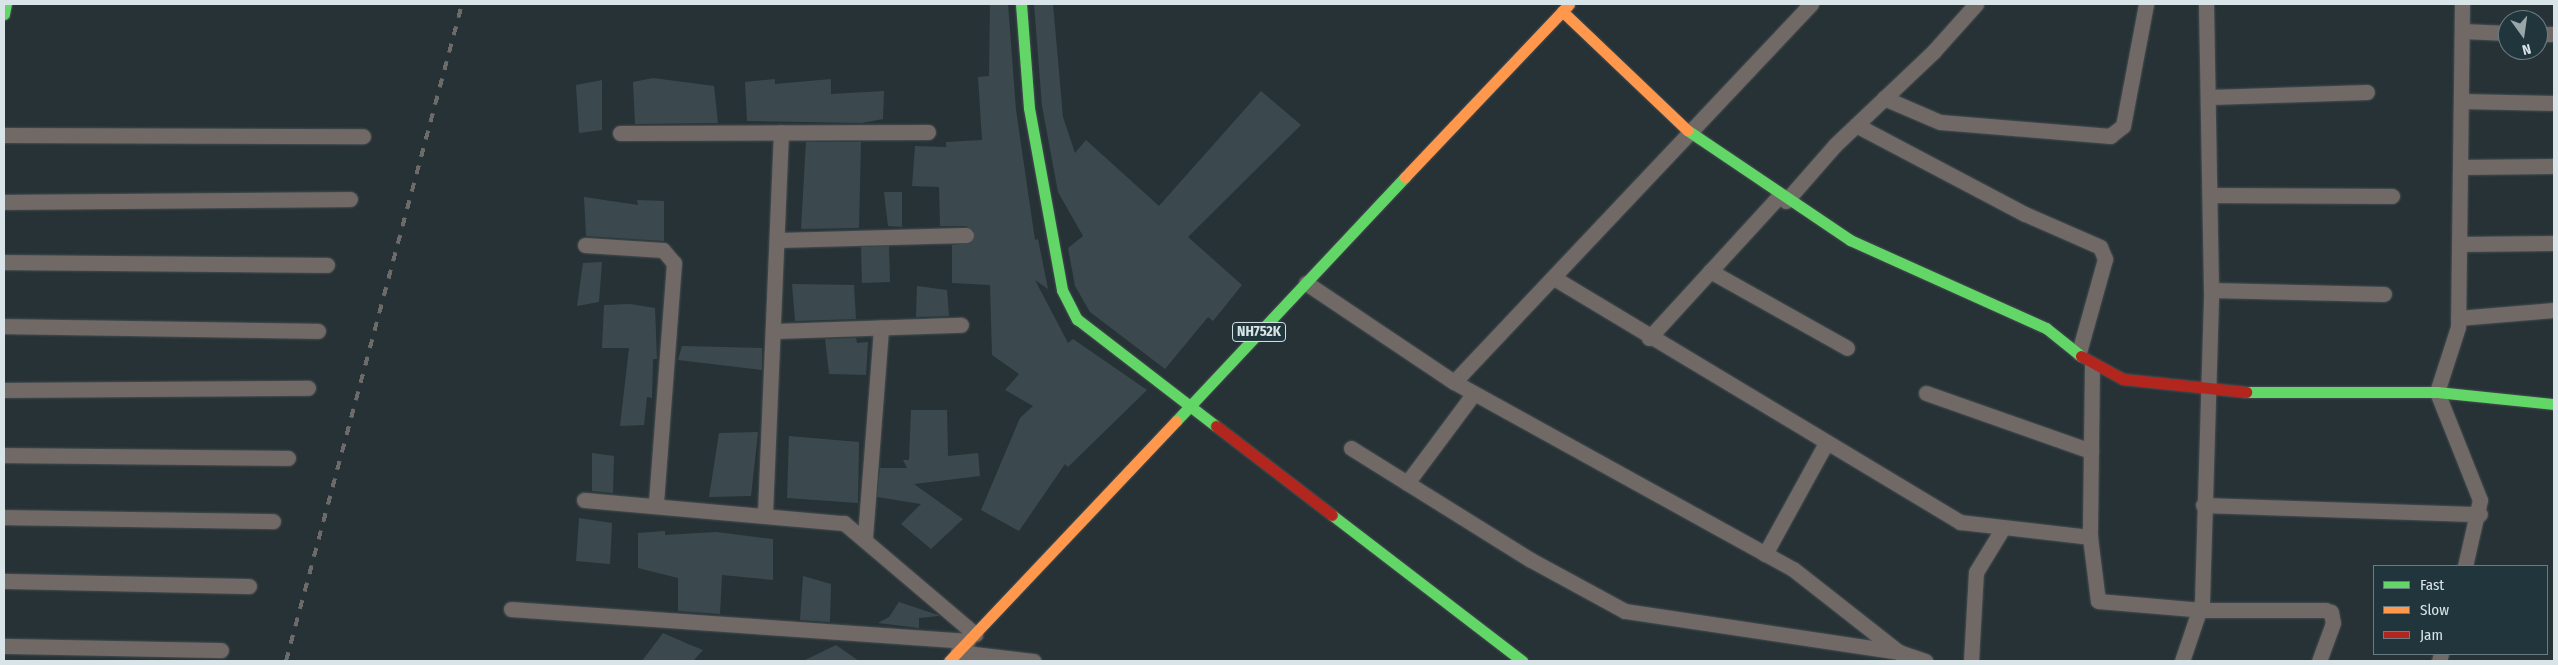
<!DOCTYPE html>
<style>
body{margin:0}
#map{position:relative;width:2558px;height:665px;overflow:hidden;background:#273236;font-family:"Fira Sans Condensed",sans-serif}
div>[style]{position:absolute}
.building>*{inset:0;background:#3b494e}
.roads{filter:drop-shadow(0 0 1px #454e51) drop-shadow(0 0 1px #454e51)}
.street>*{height:15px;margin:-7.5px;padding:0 7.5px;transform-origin:7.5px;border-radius:7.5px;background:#716966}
.fast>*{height:11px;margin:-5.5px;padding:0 5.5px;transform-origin:5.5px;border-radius:5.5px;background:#63d668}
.slow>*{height:11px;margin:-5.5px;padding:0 5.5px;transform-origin:5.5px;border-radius:5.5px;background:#ff974d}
.jam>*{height:11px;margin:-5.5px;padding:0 5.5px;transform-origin:5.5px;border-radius:5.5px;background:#b3261e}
.rail>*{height:4px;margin-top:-2px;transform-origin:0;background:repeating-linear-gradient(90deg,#6d6b6a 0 9px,transparent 0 18px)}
span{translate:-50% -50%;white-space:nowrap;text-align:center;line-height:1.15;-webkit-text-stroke:4px #21363c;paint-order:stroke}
.shield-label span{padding:1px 4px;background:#21363c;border:1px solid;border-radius:4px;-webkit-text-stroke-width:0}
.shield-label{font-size:14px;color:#d8e4e8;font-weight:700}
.frame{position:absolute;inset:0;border:5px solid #d8e4e8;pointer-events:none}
.legend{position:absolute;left:2373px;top:565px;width:175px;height:90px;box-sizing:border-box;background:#21363c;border:1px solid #6a7c81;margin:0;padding:6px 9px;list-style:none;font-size:15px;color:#d8e4e8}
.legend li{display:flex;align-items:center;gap:10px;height:25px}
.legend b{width:25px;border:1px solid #6a7c81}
.north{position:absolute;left:2498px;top:10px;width:50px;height:50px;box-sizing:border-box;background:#21363c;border:1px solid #6a7c81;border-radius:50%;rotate:166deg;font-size:14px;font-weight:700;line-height:20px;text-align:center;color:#d8e4e8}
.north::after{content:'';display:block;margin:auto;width:18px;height:22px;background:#9aa6aa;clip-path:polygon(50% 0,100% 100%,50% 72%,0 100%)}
</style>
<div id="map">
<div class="building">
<div style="clip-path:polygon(990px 4px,1008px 4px,1016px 110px,1035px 240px,1038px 239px,1048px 289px,1035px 280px,1068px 343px,1073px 339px,1147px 390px,1068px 467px,1065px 464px,1019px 531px,981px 510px,1020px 418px,1033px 406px,1005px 390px,1019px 374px,992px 355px,990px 285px,952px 283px,952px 245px,971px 243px,974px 231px,966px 226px,940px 226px,939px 187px,912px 186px,915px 146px,946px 147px,946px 142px,982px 140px,978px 77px,989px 76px)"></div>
<div style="clip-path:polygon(1034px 4px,1053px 4px,1063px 117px,1075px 153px,1086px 140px,1159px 206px,1261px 91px,1301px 125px,1188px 237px,1242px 285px,1213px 321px,1208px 317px,1165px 369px,1090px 312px,1075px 286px,1068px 248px,1083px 236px,1058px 192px,1042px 106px)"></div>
<div style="clip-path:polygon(653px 78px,714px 86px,718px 123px,635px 124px,633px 82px)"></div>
<div style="clip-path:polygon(775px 79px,775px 84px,831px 79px,831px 94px,884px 91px,883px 119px,862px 123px,747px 121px,745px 82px)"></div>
<div style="clip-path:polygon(602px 80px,602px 130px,579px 133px,576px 85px)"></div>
<div style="clip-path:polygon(806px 142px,861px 142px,859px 228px,801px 229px)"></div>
<div style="clip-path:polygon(884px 192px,902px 192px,902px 227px,888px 226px)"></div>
<div style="clip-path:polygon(584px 197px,638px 205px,637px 200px,664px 201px,664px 241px,586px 236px)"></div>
<div style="clip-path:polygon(889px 246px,890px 282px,862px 283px,861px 247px)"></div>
<div style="clip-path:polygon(602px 262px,599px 302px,577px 306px,583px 263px)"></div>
<div style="clip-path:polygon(792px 284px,854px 285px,856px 319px,795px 321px)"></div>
<div style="clip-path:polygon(917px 286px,947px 290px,949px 316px,916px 317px)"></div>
<div style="clip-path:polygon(630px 304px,655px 308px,657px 359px,653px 359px,652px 398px,647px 397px,644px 425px,620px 426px,629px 348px,602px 348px,604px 305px)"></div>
<div style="clip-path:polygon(856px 338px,857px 343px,868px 342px,866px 375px,829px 374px,825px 339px)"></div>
<div style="clip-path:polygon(682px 346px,762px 348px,762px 370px,678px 360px)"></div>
<div style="clip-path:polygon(911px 410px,947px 410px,948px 456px,978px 453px,980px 476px,914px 484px,963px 519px,931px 549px,901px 524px,921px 504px,877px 497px,880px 468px,907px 468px,903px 460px,909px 460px)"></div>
<div style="clip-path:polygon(758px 432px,751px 496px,709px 497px,719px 433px)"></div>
<div style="clip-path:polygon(789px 436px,859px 442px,858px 503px,787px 498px)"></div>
<div style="clip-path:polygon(592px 453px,614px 456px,613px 493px,592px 491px)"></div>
<div style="clip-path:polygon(579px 518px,612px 523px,610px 564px,576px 561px)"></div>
<div style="clip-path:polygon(665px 531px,665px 535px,716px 532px,773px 539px,773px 580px,722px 575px,720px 614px,678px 611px,678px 578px,638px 568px,638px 533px)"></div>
<div style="clip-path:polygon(803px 576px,831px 584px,830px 622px,800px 620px)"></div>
<div style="clip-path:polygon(899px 602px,938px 615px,939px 616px,919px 618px,919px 628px,878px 623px,889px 617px)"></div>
<div style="clip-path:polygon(663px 633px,688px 644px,703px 650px,693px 661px,642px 661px)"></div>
<div style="clip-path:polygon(836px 645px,859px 661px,803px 661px)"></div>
</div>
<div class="roads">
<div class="street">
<div style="left:2462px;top:4px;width:323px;rotate:90.7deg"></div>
<div style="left:2458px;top:327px;width:68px;rotate:107.9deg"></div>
<div style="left:2437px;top:392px;width:116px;rotate:68.3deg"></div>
<div style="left:2480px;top:500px;width:68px;rotate:102.8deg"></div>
<div style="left:2462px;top:31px;width:46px;rotate:2.5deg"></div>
<div style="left:2538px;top:34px;width:16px"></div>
<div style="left:2210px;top:97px;width:157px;rotate:-1.8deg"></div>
<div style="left:1884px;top:98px;width:61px;rotate:23.2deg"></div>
<div style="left:1940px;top:122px;width:171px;rotate:4.7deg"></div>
<div style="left:2110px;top:136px;width:16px;rotate:-38deg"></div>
<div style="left:2123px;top:126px;width:124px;rotate:-79.3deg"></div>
<div style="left:2461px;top:101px;width:93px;rotate:1.2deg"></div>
<div style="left:1856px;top:125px;width:191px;rotate:27.8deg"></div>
<div style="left:2025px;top:214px;width:82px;rotate:23.7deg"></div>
<div style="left:2100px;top:247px;width:13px;rotate:67deg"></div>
<div style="left:2105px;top:259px;width:97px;rotate:105.6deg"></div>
<div style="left:620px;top:133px;width:308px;rotate:-0.2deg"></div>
<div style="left:4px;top:135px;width:359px;rotate:0.2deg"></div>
<div style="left:2460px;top:167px;width:94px;rotate:-0.6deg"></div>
<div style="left:2210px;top:195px;width:182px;rotate:0.3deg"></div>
<div style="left:1786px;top:201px;width:74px;rotate:-48.8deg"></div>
<div style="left:1835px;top:145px;width:137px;rotate:-43.5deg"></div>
<div style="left:1934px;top:51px;width:63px;rotate:-48.2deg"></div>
<div style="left:4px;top:202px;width:346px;rotate:-0.5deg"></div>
<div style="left:778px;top:240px;width:188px;rotate:-1.5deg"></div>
<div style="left:2459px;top:244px;width:95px;rotate:-0.6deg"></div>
<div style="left:585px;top:245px;width:78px;rotate:3.7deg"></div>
<div style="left:663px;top:250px;width:17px;rotate:50deg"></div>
<div style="left:674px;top:263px;width:243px;rotate:94.3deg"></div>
<div style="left:4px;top:262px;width:323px;rotate:0.5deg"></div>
<div style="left:1710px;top:271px;width:157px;rotate:29.3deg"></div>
<div style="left:1554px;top:278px;width:474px;rotate:31deg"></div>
<div style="left:1960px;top:522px;width:131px;rotate:6.6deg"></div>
<div style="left:1306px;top:283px;width:178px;rotate:33.8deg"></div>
<div style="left:1454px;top:382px;width:387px;rotate:28.9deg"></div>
<div style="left:1793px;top:569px;width:135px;rotate:38.1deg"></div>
<div style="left:1899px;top:652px;width:28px;rotate:19deg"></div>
<div style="left:2211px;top:290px;width:173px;rotate:1.3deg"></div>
<div style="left:2458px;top:318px;width:96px;rotate:-4.8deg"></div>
<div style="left:4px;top:326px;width:314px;rotate:0.9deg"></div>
<div style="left:776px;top:331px;width:185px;rotate:-1.9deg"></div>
<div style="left:1649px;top:338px;width:193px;rotate:-47.5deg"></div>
<div style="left:2092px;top:365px;width:172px;rotate:90.7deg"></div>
<div style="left:2090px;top:537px;width:64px;rotate:82.9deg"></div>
<div style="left:2098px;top:601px;width:104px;rotate:4.9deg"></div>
<div style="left:2202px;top:610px;width:123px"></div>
<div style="left:2325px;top:610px;width:6px;rotate:18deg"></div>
<div style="left:2331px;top:612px;width:11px;rotate:80deg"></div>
<div style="left:2333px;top:623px;width:40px;rotate:110.2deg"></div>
<div style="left:1454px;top:382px;width:520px;rotate:-46.64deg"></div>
<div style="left:4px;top:390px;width:304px;rotate:-0.4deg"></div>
<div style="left:1926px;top:393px;width:175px;rotate:19.4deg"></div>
<div style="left:1351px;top:448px;width:212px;rotate:31.9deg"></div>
<div style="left:1531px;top:560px;width:107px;rotate:28.5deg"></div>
<div style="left:1625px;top:611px;width:277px;rotate:8.5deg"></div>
<div style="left:4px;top:455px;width:284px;rotate:0.6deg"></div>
<div style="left:1407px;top:483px;width:112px;rotate:-53.3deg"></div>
<div style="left:584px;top:500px;width:261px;rotate:5.1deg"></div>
<div style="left:844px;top:523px;width:172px;rotate:40.3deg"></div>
<div style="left:2203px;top:505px;width:277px;rotate:1.9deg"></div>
<div style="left:765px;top:513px;width:381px;rotate:-87.6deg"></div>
<div style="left:4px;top:517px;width:269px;rotate:0.9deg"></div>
<div style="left:865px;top:537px;width:210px;rotate:-85.6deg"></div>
<div style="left:1765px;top:554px;width:127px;rotate:-61.2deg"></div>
<div style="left:4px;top:581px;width:245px;rotate:1.2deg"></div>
<div style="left:511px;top:609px;width:458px;rotate:4deg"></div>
<div style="left:4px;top:646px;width:217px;rotate:1.1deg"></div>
<div style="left:958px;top:652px;width:76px;rotate:6.8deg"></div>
<div style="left:1971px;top:661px;width:89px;rotate:-86.8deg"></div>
<div style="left:1976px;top:572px;width:52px;rotate:-58.5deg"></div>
<div style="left:2182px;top:661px;width:62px;rotate:-71.3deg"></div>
<div style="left:2202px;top:602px;width:312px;rotate:-88.3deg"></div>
<div style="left:2211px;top:290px;width:286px;rotate:-91deg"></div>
<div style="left:2439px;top:661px;width:7px;rotate:-74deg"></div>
</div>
<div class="fast">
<div style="left:1021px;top:4px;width:104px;rotate:85.6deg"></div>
<div style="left:1029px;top:108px;width:185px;rotate:79.7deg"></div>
<div style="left:1062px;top:290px;width:33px;rotate:63deg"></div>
<div style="left:1077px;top:319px;width:175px;rotate:37.6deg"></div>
<div style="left:4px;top:14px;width:10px;rotate:-79deg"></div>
<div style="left:1687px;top:130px;width:197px;rotate:34deg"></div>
<div style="left:1850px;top:240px;width:215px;rotate:24.2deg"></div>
<div style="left:2046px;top:328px;width:45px;rotate:38.7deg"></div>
<div style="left:2246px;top:392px;width:191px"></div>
<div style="left:2437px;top:392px;width:118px;rotate:5.9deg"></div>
<div style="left:1176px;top:421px;width:335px;rotate:-46.8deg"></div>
<div style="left:1332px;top:515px;width:240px;rotate:37.5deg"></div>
</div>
<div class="slow">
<div style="left:1562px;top:11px;width:173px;rotate:43.6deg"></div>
<div style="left:1405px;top:177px;width:238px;rotate:-46.5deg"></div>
<div style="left:949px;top:661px;width:330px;rotate:-46.6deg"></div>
</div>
<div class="jam">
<div style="left:2081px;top:356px;width:48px;rotate:28.7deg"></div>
<div style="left:2123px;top:379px;width:124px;rotate:6deg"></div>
<div style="left:1216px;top:426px;width:146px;rotate:37.5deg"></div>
</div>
</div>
<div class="rail">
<div style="left:286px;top:661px;width:680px;rotate:-75deg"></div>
</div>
<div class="shield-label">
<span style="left:1259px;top:332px">NH752K</span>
</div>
<div class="frame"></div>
<ul class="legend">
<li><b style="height:6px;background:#63d668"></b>Fast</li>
<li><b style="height:6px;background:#ff974d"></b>Slow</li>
<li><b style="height:6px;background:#b3261e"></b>Jam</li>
</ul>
<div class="north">N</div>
</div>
